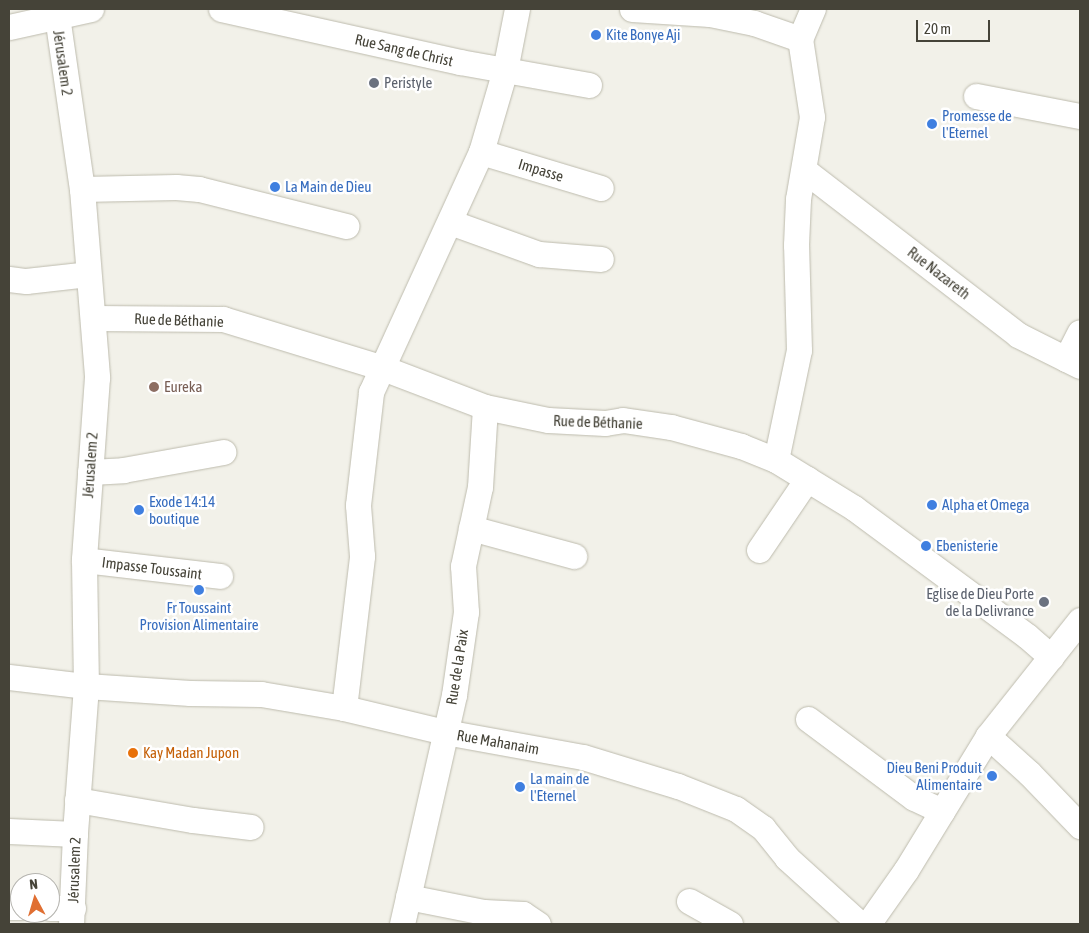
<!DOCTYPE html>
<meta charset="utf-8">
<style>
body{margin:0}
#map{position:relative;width:1089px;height:933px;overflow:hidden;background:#f2f1e9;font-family:"Asap Condensed",sans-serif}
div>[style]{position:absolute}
.roads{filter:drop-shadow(0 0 1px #bdbbad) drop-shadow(0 0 1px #bdbbad)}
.minor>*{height:25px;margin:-12.5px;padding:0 12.5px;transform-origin:12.5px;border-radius:12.5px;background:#fff}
.dots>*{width:14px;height:14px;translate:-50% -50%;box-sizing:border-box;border:2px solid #fff;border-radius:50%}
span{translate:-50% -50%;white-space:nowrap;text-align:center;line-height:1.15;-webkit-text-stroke:5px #fff;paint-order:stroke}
.shop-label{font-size:15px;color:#366cbe}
.left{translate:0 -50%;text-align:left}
.right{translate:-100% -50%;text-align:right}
.street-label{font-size:15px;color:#454338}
.worship-label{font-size:15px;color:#5b616d}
.education-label{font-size:15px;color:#785e54}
.food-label{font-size:15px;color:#c56008}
.frame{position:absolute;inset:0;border:10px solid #454338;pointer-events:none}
.north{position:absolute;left:10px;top:873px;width:50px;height:50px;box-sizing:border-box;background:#fff;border:1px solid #b5b4af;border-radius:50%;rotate:354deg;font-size:14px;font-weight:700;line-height:20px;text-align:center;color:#454338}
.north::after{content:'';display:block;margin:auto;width:18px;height:22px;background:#e06f32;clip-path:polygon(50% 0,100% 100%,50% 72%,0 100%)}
.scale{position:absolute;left:916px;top:20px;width:74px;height:22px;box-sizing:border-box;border:2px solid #454338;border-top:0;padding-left:6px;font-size:15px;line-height:18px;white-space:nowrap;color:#454338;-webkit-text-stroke:4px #fff;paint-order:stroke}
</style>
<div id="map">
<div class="roads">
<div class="minor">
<div style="left:56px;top:9px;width:182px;rotate:81.8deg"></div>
<div style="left:82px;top:189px;width:189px;rotate:85.4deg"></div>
<div style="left:97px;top:377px;width:183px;rotate:94.1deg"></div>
<div style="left:84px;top:560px;width:126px;rotate:89.1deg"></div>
<div style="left:86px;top:686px;width:148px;rotate:94.3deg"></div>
<div style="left:75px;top:834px;width:90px;rotate:92.5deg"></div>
<div style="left:221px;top:9px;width:245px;rotate:12.5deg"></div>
<div style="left:460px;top:62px;width:131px;rotate:10.1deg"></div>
<div style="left:632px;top:9px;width:78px;rotate:3.7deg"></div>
<div style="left:710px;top:14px;width:45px;rotate:11.6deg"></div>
<div style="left:754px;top:23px;width:49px;rotate:19.2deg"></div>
<div style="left:9px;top:27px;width:84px;rotate:-12.4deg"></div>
<div style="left:976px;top:96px;width:106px;rotate:10.9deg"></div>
<div style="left:481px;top:152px;width:125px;rotate:16.7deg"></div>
<div style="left:804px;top:170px;width:270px;rotate:37.6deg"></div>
<div style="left:1018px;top:335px;width:69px;rotate:26.6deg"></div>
<div style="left:82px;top:189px;width:94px;rotate:-1.2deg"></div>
<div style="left:176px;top:187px;width:23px;rotate:5deg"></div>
<div style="left:199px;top:189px;width:152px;rotate:14.1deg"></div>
<div style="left:450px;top:222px;width:95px;rotate:19.8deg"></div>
<div style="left:539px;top:254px;width:62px;rotate:4.6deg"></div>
<div style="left:9px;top:279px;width:17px;rotate:7deg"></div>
<div style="left:26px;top:281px;width:62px;rotate:-6.4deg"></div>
<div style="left:93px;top:318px;width:130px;rotate:0.4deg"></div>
<div style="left:223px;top:319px;width:167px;rotate:17deg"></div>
<div style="left:383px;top:368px;width:109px;rotate:20.9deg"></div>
<div style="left:485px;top:407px;width:64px;rotate:11.7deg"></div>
<div style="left:548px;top:420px;width:57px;rotate:3deg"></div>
<div style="left:605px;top:423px;width:18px;rotate:-9deg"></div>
<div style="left:623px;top:420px;width:49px;rotate:8.3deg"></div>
<div style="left:671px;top:427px;width:73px;rotate:15.2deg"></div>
<div style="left:741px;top:446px;width:38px;rotate:22deg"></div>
<div style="left:776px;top:460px;width:92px;rotate:31.6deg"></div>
<div style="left:854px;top:508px;width:215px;rotate:36.5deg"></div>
<div style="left:1027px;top:636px;width:32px;rotate:41deg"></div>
<div style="left:1066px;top:359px;width:30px;rotate:-63deg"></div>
<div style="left:776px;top:460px;width:112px;rotate:-78.2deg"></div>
<div style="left:799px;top:350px;width:105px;rotate:-91.6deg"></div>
<div style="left:796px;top:245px;width:46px;rotate:-87.5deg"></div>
<div style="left:798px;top:199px;width:83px;rotate:-80.3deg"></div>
<div style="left:812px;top:117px;width:79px;rotate:-98.7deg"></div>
<div style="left:800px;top:39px;width:33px;rotate:-67deg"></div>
<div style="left:90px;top:472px;width:33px;rotate:-3deg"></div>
<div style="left:123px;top:470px;width:102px;rotate:-10.2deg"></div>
<div style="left:471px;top:528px;width:107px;rotate:15.2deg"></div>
<div style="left:759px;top:550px;width:86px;rotate:-55.9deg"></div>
<div style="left:84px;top:560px;width:137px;rotate:6.7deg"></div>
<div style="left:9px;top:677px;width:78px;rotate:6.7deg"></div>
<div style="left:86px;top:686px;width:104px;rotate:3.9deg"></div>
<div style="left:190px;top:693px;width:71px;rotate:0.8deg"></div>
<div style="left:261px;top:694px;width:84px;rotate:9.6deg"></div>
<div style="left:344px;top:708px;width:104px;rotate:13.4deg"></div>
<div style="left:445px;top:732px;width:140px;rotate:10.3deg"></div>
<div style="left:583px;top:757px;width:99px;rotate:17deg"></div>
<div style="left:678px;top:786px;width:62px;rotate:21.6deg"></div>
<div style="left:736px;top:809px;width:33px;rotate:35deg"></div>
<div style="left:763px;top:828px;width:38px;rotate:51deg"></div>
<div style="left:787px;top:858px;width:98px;rotate:42.1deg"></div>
<div style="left:344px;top:708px;width:153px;rotate:-83.2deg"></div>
<div style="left:362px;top:556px;width:51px;rotate:-94.5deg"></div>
<div style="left:358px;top:505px;width:114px;rotate:-83.4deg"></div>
<div style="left:371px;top:392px;width:264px;rotate:-65.4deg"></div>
<div style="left:481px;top:152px;width:85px;rotate:-73.7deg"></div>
<div style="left:505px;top:70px;width:62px;rotate:-78.9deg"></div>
<div style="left:808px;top:719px;width:132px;rotate:36.7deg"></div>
<div style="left:914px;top:798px;width:31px;rotate:25deg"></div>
<div style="left:988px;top:736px;width:55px;rotate:42.1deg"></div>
<div style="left:1029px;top:773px;width:74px;rotate:46.1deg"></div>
<div style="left:77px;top:800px;width:118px;rotate:9.8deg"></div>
<div style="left:193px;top:820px;width:58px;rotate:6.9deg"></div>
<div style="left:9px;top:831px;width:66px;rotate:2.6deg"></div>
<div style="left:408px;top:897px;width:77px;rotate:11.2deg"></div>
<div style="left:484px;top:912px;width:39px;rotate:3deg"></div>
<div style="left:523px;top:914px;width:18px;rotate:34deg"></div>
<div style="left:689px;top:901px;width:47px;rotate:29.3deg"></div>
<div style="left:9px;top:907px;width:11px"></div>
<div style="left:50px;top:908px;width:23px"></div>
<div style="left:402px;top:924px;width:235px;rotate:-77.2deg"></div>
<div style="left:454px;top:695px;width:84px;rotate:-81.8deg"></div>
<div style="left:466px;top:612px;width:46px;rotate:-93.7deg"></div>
<div style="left:463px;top:566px;width:81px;rotate:-77.9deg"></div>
<div style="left:480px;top:487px;width:80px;rotate:-86.4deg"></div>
<div style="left:868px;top:924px;width:66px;rotate:-54.9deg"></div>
<div style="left:906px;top:870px;width:157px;rotate:-58.5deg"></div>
<div style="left:988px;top:736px;width:148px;rotate:-51.6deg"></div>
</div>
</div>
<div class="dots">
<div style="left:596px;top:35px;background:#3f7fe0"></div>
<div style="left:374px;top:83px;background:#6b7280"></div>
<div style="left:932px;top:124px;background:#3f7fe0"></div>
<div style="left:275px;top:187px;background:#3f7fe0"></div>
<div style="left:154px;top:387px;background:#8d6e63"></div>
<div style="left:932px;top:505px;background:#3f7fe0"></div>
<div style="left:139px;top:510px;background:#3f7fe0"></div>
<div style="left:926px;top:546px;background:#3f7fe0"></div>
<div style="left:199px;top:590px;background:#3f7fe0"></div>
<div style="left:1044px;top:602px;background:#6b7280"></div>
<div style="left:133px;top:753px;background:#e8710a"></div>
<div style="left:992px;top:776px;background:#3f7fe0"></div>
<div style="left:520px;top:787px;background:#3f7fe0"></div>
</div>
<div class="shop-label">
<span class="left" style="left:606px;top:35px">Kite Bonye Aji</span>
<span class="left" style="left:942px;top:124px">Promesse de<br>l'Eternel</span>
<span class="left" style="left:285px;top:187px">La Main de Dieu</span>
<span class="left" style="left:149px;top:510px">Exode 14:14<br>boutique</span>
<span class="left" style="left:942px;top:505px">Alpha et Omega</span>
<span class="left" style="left:936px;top:546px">Ebenisterie</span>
<span style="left:199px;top:616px">Fr Toussaint<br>Provision Alimentaire</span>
<span class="right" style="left:982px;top:776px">Dieu Beni Produit<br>Alimentaire</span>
<span class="left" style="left:530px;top:787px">La main de<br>l'Eternel</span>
</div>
<div class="street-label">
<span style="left:404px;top:50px;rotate:13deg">Rue Sang de Christ</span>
<span style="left:63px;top:63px;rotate:82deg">Jérusalem 2</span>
<span style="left:541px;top:170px;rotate:17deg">Impasse</span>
<span style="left:939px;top:273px;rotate:38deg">Rue Nazareth</span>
<span style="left:179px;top:320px;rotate:2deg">Rue de Béthanie</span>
<span style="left:598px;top:422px;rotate:2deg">Rue de Béthanie</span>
<span style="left:90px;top:465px;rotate:-86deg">Jérusalem 2</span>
<span style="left:152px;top:568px;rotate:7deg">Impasse Toussaint</span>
<span style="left:457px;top:667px;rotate:-81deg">Rue de la Paix</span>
<span style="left:498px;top:742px;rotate:10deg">Rue Mahanaim</span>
<span style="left:74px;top:870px;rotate:-88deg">Jérusalem 2</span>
</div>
<div class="worship-label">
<span class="left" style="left:384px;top:83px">Peristyle</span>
<span class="right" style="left:1034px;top:602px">Eglise de Dieu Porte<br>de la Delivrance</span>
</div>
<div class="education-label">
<span class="left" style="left:164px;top:387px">Eureka</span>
</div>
<div class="food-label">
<span class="left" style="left:143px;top:753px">Kay Madan Jupon</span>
</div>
<div class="frame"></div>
<div class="north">N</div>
<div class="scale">20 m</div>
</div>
